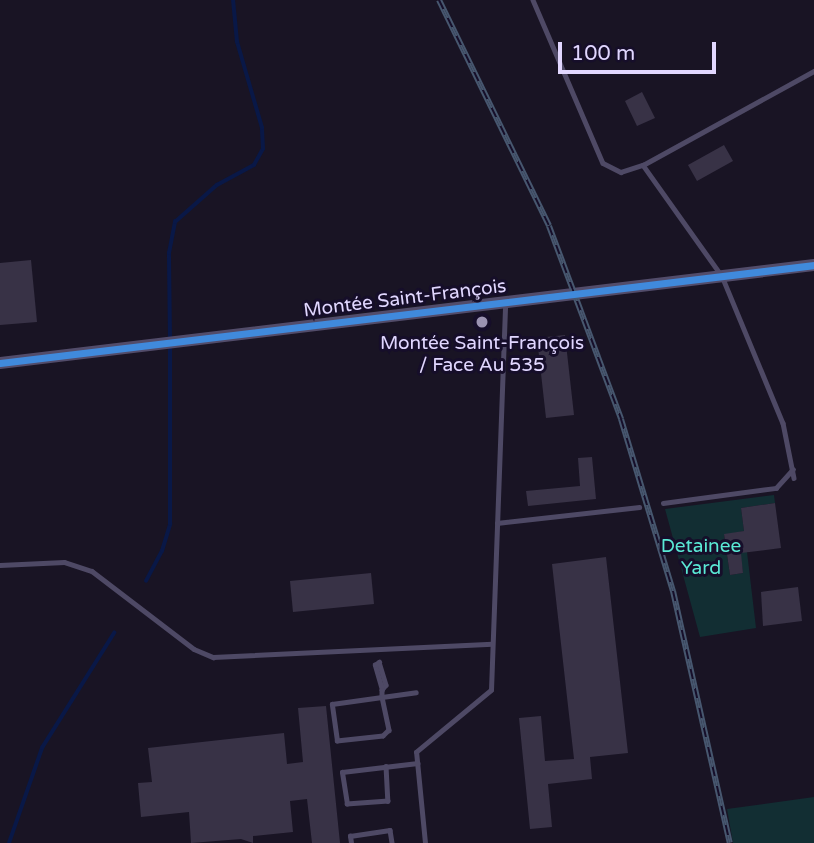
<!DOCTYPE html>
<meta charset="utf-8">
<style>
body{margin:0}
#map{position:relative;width:814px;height:843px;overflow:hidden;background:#191424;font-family:"Varela Round",sans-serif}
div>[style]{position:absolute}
.green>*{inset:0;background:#122e33}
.stream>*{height:3.5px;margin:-1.75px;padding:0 1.75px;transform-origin:1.75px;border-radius:1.75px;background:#091847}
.building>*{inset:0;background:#383246}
.lane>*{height:4.5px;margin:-2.25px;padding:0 2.25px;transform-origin:2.25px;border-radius:2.25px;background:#4e4965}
.secondary>*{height:12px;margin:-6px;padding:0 6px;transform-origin:6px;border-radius:6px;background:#524c6a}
.rail>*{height:6px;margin-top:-3px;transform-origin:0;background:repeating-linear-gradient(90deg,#160e2a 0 10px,#47576f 0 20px);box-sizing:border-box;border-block:2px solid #47576f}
.cycleway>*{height:7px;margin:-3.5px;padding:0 3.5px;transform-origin:3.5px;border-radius:3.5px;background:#408adc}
.dots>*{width:19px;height:19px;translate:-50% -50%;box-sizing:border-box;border:4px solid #160e2a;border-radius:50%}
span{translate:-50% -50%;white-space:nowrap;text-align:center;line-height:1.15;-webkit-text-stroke:6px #160e2a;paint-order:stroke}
.street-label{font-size:19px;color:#e1d7ff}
.poi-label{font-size:19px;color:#e1d7ff}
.park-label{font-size:19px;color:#5ae9d5}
.scale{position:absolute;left:558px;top:42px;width:158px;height:32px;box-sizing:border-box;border:4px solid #e1d7ff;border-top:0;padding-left:9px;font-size:21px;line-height:24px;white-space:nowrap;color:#e1d7ff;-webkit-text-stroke:5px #160e2a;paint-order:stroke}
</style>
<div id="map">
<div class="green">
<div style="clip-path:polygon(774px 495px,775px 503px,741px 508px,744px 531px,724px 535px,730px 575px,743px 573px,738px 536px,745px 535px,756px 628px,700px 637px,665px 509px)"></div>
<div style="clip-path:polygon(814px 797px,814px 843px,733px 843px,727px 809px)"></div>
</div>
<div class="stream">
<div style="left:170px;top:339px;width:86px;rotate:-90.7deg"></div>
<div style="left:169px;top:253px;width:32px;rotate:-79deg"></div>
<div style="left:175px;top:222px;width:56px;rotate:-41.4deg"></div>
<div style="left:217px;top:185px;width:42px;rotate:-28.4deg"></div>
<div style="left:254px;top:165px;width:18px;rotate:-61deg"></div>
<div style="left:263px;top:149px;width:21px;rotate:-93deg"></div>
<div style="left:262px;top:128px;width:90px;rotate:-106.2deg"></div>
<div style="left:237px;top:42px;width:42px;rotate:-95.4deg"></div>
<div style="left:146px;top:581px;width:34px;rotate:-62deg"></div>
<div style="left:162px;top:551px;width:28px;rotate:-73deg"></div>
<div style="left:170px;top:524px;width:177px;rotate:-90deg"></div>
<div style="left:9px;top:843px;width:101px;rotate:-70.8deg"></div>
<div style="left:42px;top:748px;width:136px;rotate:-57.9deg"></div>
</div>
<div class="building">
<div style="clip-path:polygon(642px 92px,655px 118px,637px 126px,625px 101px)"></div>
<div style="clip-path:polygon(724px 145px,733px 161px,697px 181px,688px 165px)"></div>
<div style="clip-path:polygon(31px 260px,37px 322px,0 325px,0 263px)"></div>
<div style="clip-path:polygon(565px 335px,574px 415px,546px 418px,537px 338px)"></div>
<div style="clip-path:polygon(592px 457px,596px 499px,528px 506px,526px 491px,580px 486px,578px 458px)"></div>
<div style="clip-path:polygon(775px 503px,781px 548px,741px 553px,743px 573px,730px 575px,724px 534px,744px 531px,741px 508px)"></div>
<div style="clip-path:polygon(606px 557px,628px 753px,590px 757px,592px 779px,548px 784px,552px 827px,530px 829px,519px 718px,541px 716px,545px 761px,574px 759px,552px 564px)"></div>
<div style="clip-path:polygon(371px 573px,374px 604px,293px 612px,290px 581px)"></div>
<div style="clip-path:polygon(798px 587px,802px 621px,763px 626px,761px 592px)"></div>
<div style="clip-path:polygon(326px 706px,340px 843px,312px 843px,307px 799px,290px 801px,293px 832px,253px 836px,253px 843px,241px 839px,191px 843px,189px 812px,141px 817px,138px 783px,152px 782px,148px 748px,284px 733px,287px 764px,303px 762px,298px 708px)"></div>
</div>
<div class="lane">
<div style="left:533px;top:0;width:177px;rotate:66.8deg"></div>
<div style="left:603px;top:163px;width:20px;rotate:27deg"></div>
<div style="left:621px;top:172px;width:23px;rotate:-18deg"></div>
<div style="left:643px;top:165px;width:195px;rotate:-28.8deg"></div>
<div style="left:643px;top:165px;width:136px;rotate:54.6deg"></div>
<div style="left:722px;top:276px;width:159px;rotate:67.5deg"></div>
<div style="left:783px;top:423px;width:56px;rotate:78.7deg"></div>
<div style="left:663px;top:503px;width:114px;rotate:-7.6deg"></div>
<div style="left:776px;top:488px;width:25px;rotate:-48deg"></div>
<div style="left:497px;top:523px;width:143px;rotate:-6.4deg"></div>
<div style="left:0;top:565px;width:64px;rotate:-2.7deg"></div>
<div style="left:64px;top:562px;width:29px;rotate:18deg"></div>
<div style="left:92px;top:571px;width:128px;rotate:37.4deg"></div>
<div style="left:194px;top:649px;width:21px;rotate:23deg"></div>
<div style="left:213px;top:657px;width:279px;rotate:-2.7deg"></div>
<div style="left:379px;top:662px;width:24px;rotate:73deg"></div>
<div style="left:386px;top:685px;width:6px;rotate:129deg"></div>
<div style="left:382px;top:690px;width:26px;rotate:-106deg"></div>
<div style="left:375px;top:665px;width:5px;rotate:-37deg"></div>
<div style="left:382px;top:690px;width:7px;rotate:90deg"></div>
<div style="left:382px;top:697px;width:34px;rotate:78deg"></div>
<div style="left:389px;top:730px;width:8px;rotate:135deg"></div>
<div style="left:383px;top:736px;width:46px;rotate:173.8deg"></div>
<div style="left:337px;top:741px;width:37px;rotate:-98deg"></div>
<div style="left:332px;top:704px;width:50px;rotate:-8deg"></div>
<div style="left:382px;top:697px;width:34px;rotate:-8deg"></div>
<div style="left:386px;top:766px;width:35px;rotate:87deg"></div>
<div style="left:388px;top:801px;width:41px;rotate:175.8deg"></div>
<div style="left:347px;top:804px;width:32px;rotate:-99deg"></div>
<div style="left:342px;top:772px;width:76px;rotate:-6.8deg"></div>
<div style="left:351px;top:843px;width:7px;rotate:-98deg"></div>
<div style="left:350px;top:836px;width:40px;rotate:-8.5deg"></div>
<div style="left:390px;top:830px;width:13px;rotate:81deg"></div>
<div style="left:425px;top:843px;width:91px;rotate:-95.6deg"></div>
<div style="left:416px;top:752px;width:97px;rotate:-39.6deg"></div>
<div style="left:491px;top:690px;width:386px;rotate:-87.9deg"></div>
</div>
<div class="secondary">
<div style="left:0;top:363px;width:820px;rotate:-6.86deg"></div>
</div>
<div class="rail">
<div style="left:439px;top:0;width:251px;rotate:64deg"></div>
<div style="left:549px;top:226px;width:206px;rotate:69.5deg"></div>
<div style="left:621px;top:419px;width:180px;rotate:73.2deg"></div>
<div style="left:673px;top:591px;width:258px;rotate:77.3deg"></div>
</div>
<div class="cycleway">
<div style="left:0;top:363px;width:820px;rotate:-6.86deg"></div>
</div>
<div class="dots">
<div style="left:482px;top:322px;background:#9b93b2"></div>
</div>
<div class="street-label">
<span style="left:405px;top:299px;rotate:-7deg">Montée Saint-François</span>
</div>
<div class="poi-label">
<span style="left:482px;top:355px">Montée Saint-François<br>/ Face Au 535</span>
</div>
<div class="park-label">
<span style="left:701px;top:558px">Detainee<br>Yard</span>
</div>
<div class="scale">100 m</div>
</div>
